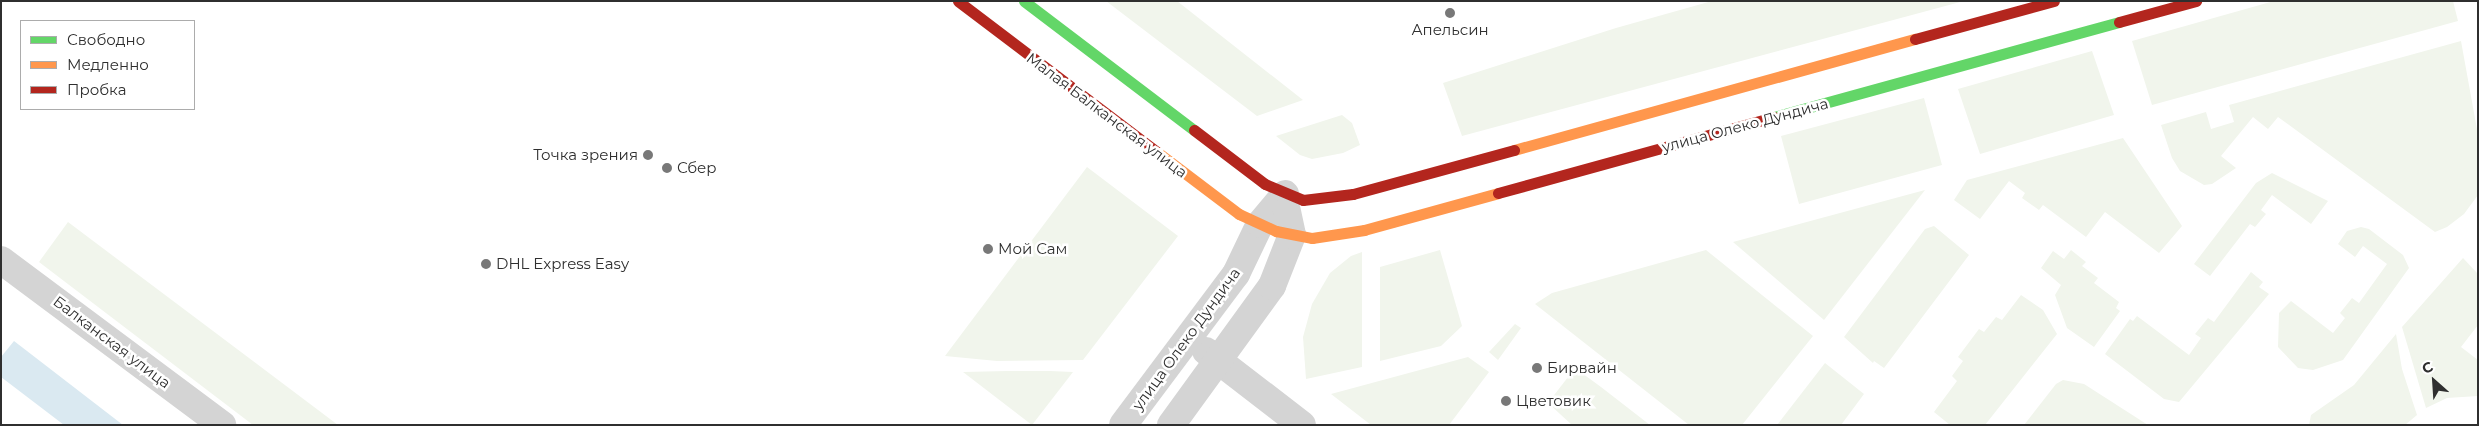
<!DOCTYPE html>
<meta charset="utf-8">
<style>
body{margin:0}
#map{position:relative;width:2479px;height:426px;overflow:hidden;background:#fff;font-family:Montserrat,sans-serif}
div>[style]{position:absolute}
.green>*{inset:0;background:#f1f5ec}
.water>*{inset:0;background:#dae9f1}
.street>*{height:28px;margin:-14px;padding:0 14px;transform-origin:14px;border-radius:14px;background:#d4d4d4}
.fast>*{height:11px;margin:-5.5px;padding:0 5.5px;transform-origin:5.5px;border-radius:5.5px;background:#63d668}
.slow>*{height:11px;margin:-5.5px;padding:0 5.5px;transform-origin:5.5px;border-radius:5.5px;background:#ff974d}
.jam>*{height:11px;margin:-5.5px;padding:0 5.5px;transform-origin:5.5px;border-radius:5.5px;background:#b3261e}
.dots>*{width:14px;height:14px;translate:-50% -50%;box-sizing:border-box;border:2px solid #fff;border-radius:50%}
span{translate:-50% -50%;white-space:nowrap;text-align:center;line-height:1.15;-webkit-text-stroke:5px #fff;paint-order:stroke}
.poi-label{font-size:15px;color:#2f2f2f}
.right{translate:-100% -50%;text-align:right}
.left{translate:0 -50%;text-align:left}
.street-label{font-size:15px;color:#2f2f2f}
.frame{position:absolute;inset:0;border:2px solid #2f2f2f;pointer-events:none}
.legend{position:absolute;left:20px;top:20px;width:175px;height:90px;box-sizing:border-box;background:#fff;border:1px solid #acacac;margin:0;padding:6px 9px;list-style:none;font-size:15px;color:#2f2f2f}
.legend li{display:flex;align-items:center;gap:10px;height:25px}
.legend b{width:25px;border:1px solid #acacac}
.north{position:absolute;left:2409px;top:356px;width:50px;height:50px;-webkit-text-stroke:4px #fff;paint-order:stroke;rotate:334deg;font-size:14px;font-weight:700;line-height:20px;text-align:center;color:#2f2f2f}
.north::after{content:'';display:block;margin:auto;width:18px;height:22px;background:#2f2f2f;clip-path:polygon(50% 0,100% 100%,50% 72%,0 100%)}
</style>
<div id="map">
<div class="green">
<div style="clip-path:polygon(1106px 1px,1177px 1px,1303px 100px,1257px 116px)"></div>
<div style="clip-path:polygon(1712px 1px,1964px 1px,1462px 136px,1443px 83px,1616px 28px)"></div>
<div style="clip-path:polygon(2274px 1px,2453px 1px,2458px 21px,2152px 105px,2132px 41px)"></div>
<div style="clip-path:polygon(2461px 41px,2478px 135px,2478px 195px,2464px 214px,2447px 227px,2435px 232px,2278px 117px,2268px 129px,2253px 117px,2221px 156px,2236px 168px,2212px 184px,2204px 185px,2180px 171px,2172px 158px,2161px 125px,2206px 112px,2211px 129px,2234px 122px,2229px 105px)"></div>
<div style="clip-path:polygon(2092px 51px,2114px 115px,1980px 154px,1958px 89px)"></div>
<div style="clip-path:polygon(1924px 98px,1942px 165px,1799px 204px,1781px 136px)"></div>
<div style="clip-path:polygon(1342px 115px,1352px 123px,1360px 145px,1343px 153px,1312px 159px,1300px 155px,1276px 136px)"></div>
<div style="clip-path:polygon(2123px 138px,2182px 226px,2159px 253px,2105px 212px,2086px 237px,2043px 205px,2039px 210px,2022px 198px,2025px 193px,2009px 181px,1980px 219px,1954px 200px,1967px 180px)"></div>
<div style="clip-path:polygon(1087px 167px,1178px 236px,1083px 360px,997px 361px,945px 356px)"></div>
<div style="clip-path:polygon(2272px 173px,2328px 201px,2311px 224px,2272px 195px,2261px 210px,2266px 214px,2255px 227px,2250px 224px,2210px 276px,2194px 264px,2256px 183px)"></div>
<div style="clip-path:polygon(1925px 190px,1824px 320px,1733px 242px)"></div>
<div style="clip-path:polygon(68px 222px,338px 425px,253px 425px,39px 262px)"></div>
<div style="clip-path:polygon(1934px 226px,1969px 255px,1884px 368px,1874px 361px,1873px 363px,1844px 337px,1925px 229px)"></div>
<div style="clip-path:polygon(2361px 227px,2369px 229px,2403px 255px,2409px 268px,2343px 360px,2313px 370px,2298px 368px,2278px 347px,2279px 313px,2291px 301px,2333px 333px,2345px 318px,2340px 313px,2352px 298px,2359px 303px,2387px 264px,2363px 246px,2355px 257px,2338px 244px,2347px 231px)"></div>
<div style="clip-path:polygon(1440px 250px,1462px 326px,1441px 346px,1380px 361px,1380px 267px)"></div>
<div style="clip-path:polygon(1706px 250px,1813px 336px,1742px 425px,1689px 425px,1535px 304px,1552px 293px)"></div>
<div style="clip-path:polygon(2071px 250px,2086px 262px,2082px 266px,2098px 278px,2094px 283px,2119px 302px,2116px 308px,2120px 311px,2094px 347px,2067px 328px,2055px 295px,2061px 285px,2041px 268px,2053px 251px,2064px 259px)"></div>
<div style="clip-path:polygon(1362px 252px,1362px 367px,1306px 379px,1303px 337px,1312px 304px,1330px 273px,1351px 256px)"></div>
<div style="clip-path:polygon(2463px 258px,2478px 274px,2478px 325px,2461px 347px,2478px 360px,2478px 396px,2447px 398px,2426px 408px,2402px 327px)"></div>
<div style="clip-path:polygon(2251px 272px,2263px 282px,2259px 287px,2269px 294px,2179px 402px,2164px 399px,2105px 354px,2130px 319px,2133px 321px,2137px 316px,2189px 355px,2201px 338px,2195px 334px,2208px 318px,2214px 322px)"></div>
<div style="clip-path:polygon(2021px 295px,2043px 310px,2057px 334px,1985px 425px,1950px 425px,1934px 412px,1957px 381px,1952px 376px,1963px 361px,1958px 357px,1979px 329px,1984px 332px,1996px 317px,2002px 320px)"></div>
<div style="clip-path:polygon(1515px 324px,1521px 328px,1498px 360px,1489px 352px)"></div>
<div style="clip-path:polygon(2396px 334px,2402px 369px,2417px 415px,2405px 425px,2309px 425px,2311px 415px,2354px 385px)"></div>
<div style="clip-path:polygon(1468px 357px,1489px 372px,1449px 425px,1371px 425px,1331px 394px)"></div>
<div style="clip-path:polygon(1825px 363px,1864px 394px,1841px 425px,1777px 425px)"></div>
<div style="clip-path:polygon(1575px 368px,1601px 387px,1650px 425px,1572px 425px,1548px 403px)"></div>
<div style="clip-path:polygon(1007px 371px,1050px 371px,1073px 372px,1032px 425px,963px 372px)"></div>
<div style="clip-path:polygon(2063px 380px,2084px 384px,2148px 425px,2024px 425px,2056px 384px)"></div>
</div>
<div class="water">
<div style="clip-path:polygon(14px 341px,123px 425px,64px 425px,1px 377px,1px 357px)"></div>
</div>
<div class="street">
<div style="left:1px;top:260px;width:276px;rotate:36.7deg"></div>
<div style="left:1206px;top:351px;width:121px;rotate:37.6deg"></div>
<div style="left:1123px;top:425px;width:189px;rotate:-53.2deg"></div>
<div style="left:1236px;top:274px;width:55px;rotate:-64.4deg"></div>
<div style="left:1260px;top:224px;width:39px;rotate:-50deg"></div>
<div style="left:1171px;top:425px;width:172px;rotate:-54deg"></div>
<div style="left:1272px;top:286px;width:55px;rotate:-68.6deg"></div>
<div style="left:1292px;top:235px;width:25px;rotate:-102deg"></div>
</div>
<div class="fast">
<div style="left:1024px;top:1px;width:213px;rotate:37.2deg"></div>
<div style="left:1774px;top:117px;width:358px;rotate:-15.4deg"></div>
</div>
<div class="slow">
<div style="left:1514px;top:150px;width:416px;rotate:-15.5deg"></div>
<div style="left:1157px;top:152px;width:103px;rotate:37.1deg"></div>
<div style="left:1239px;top:214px;width:41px;rotate:24.7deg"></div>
<div style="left:1276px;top:231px;width:37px;rotate:11deg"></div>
<div style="left:1312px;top:238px;width:53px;rotate:-8.7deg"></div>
<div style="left:1364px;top:230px;width:139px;rotate:-15.4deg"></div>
</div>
<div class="jam">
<div style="left:958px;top:1px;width:250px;rotate:37.2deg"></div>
<div style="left:2119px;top:22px;width:80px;rotate:-15.3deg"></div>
<div style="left:1915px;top:39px;width:144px;rotate:-15.3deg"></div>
<div style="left:1194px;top:130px;width:89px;rotate:37.3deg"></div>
<div style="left:1265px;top:184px;width:41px;rotate:22.8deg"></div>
<div style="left:1303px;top:200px;width:50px;rotate:-6.8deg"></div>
<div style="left:1353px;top:194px;width:167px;rotate:-15.3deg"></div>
<div style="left:1498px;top:193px;width:286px;rotate:-15.4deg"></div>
</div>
<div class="dots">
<div style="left:1450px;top:13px;background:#787878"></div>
<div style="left:648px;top:155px;background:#787878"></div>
<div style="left:667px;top:168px;background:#787878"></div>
<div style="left:988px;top:249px;background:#787878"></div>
<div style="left:486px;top:264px;background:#787878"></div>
<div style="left:1537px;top:368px;background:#787878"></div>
<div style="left:1506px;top:401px;background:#787878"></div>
</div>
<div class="poi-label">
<span style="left:1450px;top:30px">Апельсин</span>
<span class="right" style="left:638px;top:155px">Точка зрения</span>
<span class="left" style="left:677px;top:168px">Сбер</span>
<span class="left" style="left:998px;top:249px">Мой Сам</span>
<span class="left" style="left:496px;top:264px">DHL Express Easy</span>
<span class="left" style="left:1547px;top:368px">Бирвайн</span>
<span class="left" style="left:1516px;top:401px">Цветовик</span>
</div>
<div class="street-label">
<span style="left:1107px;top:115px;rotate:37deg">Малая Балканская улица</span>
<span style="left:1745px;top:125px;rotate:-15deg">улица Олеко Дундича</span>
<span style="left:1186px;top:339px;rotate:-54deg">улица Олеко Дундича</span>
<span style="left:112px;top:342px;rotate:37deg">Балканская улица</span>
</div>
<div class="frame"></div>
<ul class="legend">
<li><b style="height:6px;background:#63d668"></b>Свободно</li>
<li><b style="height:6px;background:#ff974d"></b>Медленно</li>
<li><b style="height:6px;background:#b3261e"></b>Пробка</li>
</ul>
<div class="north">С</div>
</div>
